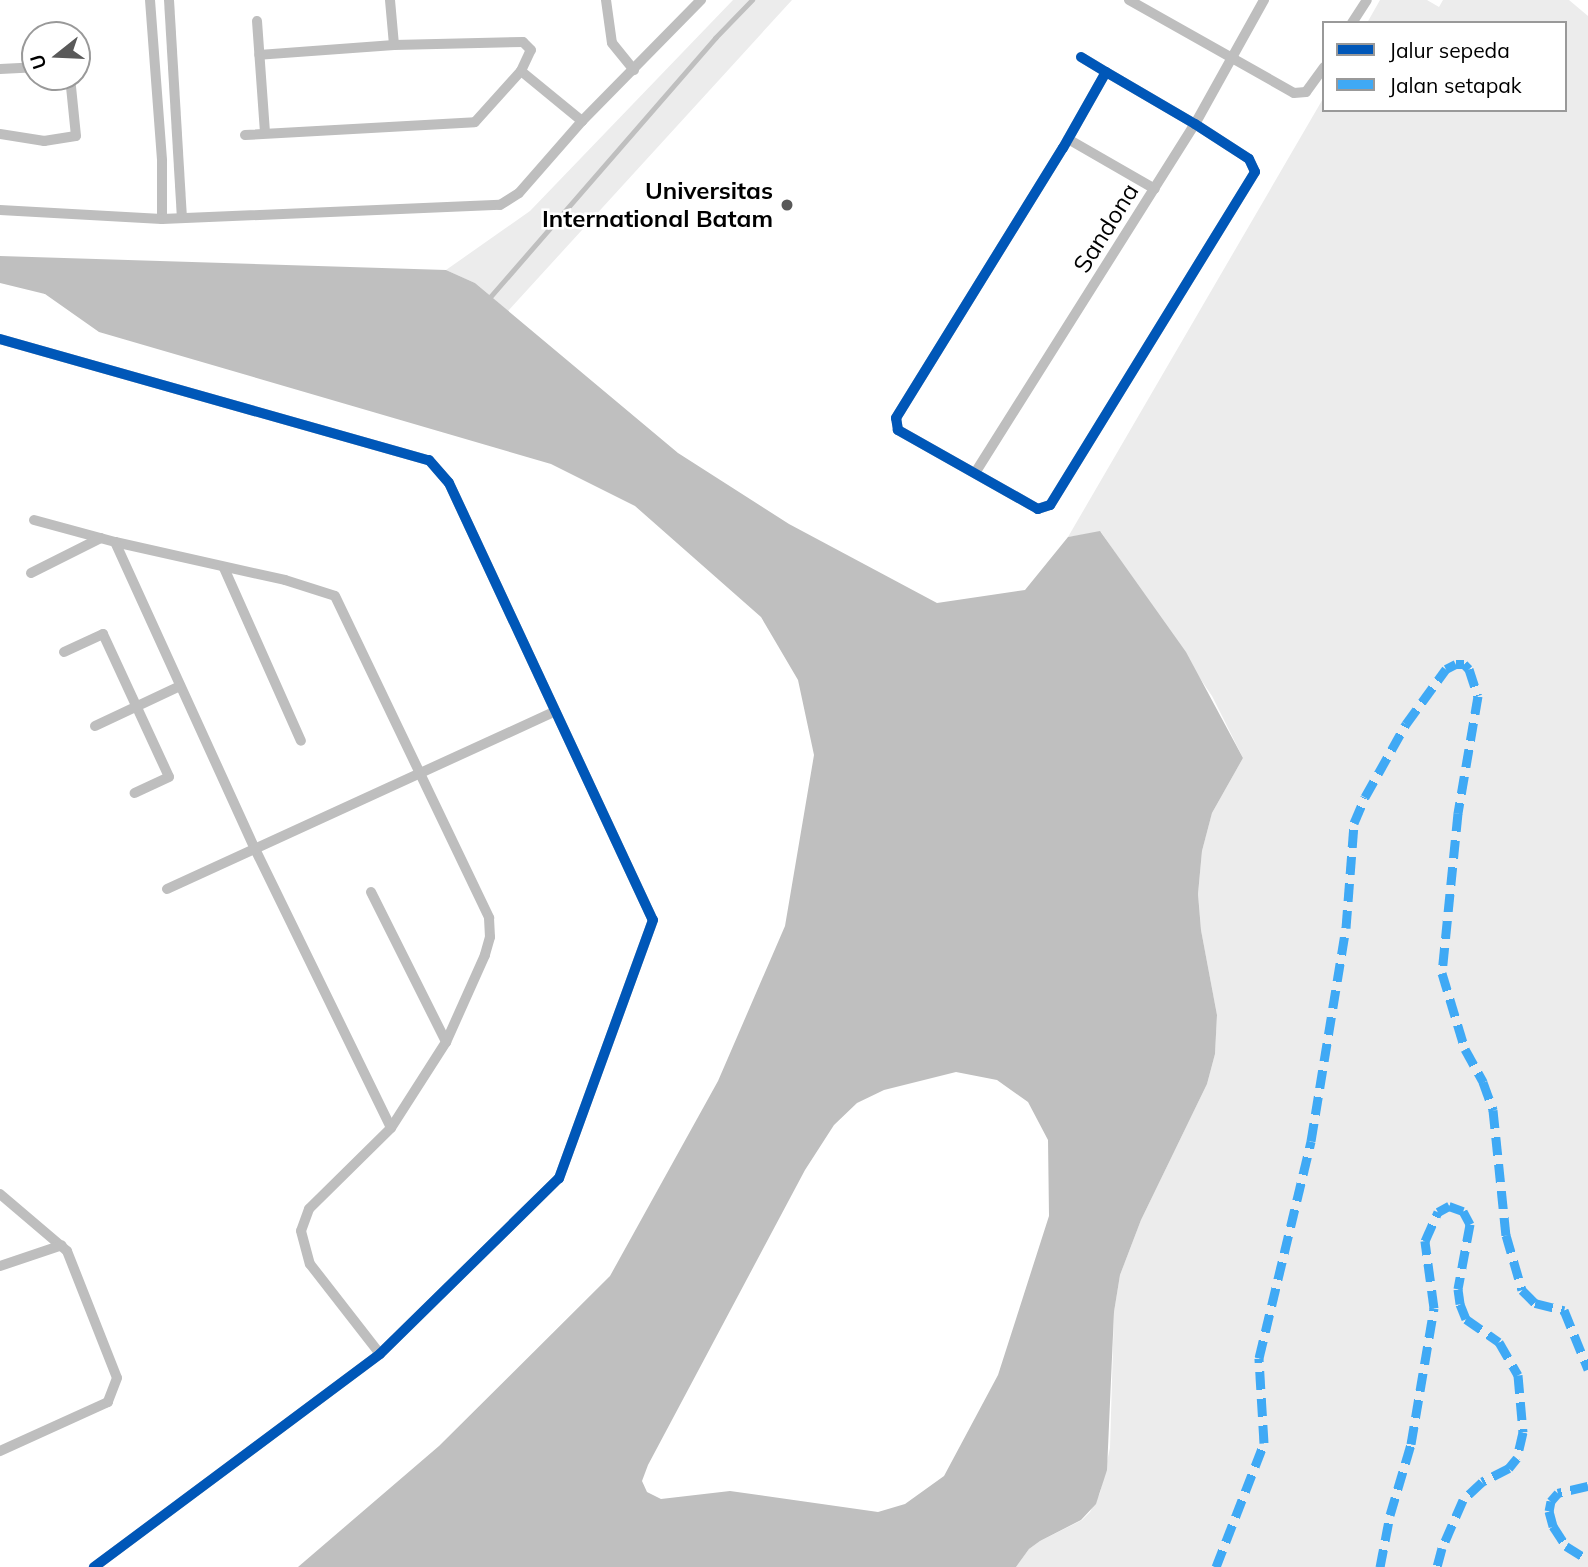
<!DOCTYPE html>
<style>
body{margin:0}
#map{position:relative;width:1588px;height:1567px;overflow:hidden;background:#fff;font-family:Mulish,sans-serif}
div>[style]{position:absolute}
.green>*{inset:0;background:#ececec}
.water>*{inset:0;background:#bfbfbf}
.stream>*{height:4.5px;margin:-2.25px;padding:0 2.25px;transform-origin:2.25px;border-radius:2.25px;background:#bfbfbf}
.minor>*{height:10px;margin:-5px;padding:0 5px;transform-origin:5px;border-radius:5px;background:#bebebe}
.quiet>*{height:9px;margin-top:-4.5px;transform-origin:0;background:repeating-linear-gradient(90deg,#3fa9f5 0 18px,transparent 0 27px)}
.cycleway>*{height:10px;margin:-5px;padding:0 5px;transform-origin:5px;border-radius:5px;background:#0057b8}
.dots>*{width:19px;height:19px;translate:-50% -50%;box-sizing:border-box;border:4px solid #fff;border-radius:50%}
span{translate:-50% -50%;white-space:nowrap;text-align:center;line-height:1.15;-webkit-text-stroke:5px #fff;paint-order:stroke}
.poi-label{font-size:24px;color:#000;font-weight:700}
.right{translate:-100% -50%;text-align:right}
.street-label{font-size:24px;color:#000}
.legend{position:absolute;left:1322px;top:21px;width:245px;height:91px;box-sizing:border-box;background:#fff;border:2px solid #999;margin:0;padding:9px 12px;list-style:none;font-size:21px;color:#000}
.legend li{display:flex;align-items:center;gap:14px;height:35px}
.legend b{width:35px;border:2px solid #999}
.north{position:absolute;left:21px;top:21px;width:70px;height:70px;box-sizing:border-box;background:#fff;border:2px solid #999;border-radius:50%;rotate:252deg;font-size:19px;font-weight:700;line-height:28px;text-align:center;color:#000}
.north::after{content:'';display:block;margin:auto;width:24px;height:32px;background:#595959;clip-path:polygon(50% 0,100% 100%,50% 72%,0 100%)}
</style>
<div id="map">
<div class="green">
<div style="clip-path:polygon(733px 0,792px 0,508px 311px,475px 283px,446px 270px,530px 211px)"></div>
<div style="clip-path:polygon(1380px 0,1427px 0,1439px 7px,1443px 0,1569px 0,1588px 16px,1588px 1567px,1016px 1567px,1029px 1549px,1040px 1541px,1082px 1520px,1090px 1512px,1100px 1493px,1110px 1448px,1114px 1312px,1120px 1275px,1141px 1220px,1207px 1084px,1215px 1054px,1217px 1015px,1201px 930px,1198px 894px,1202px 851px,1212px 813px,1243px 758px,1212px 696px,1101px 532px,1068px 537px,1324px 97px,1324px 110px,1565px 110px,1565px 23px,1367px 23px)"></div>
</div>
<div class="water">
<div style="clip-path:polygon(evenodd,0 256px,446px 270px,475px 283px,678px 453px,789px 524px,937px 603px,1025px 590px,1068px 537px,1100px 531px,1186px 652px,1243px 758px,1212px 813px,1202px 851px,1198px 894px,1201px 930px,1217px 1015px,1215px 1054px,1207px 1084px,1141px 1220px,1120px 1275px,1114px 1312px,1107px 1470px,1096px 1504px,1081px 1520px,1040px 1541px,1029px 1549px,1016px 1567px,298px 1567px,439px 1446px,610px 1276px,718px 1081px,785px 926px,814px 755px,798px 680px,761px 617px,635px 506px,551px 464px,99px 332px,45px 294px,0 283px,0 256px,956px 1072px,997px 1080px,1028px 1102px,1048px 1140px,1049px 1216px,998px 1375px,944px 1476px,905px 1504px,878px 1512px,730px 1491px,661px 1499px,647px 1492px,642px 1481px,648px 1465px,805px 1170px,834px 1125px,857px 1103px,884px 1090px,956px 1072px)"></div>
</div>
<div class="stream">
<div style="left:491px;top:296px;width:342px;rotate:-49deg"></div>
<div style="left:715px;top:38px;width:53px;rotate:-45.8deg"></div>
</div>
<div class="minor">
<div style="left:150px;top:0;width:161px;rotate:85.7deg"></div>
<div style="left:162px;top:161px;width:58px;rotate:90deg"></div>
<div style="left:169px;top:0;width:218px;rotate:86.6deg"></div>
<div style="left:390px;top:0;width:45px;rotate:84.9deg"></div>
<div style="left:606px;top:0;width:43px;rotate:82.1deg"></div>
<div style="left:612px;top:43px;width:35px;rotate:51deg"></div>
<div style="left:1129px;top:0;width:189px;rotate:29.4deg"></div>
<div style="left:1294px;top:93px;width:12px;rotate:-5deg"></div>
<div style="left:1306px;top:92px;width:31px;rotate:-54deg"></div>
<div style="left:257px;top:21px;width:112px;rotate:85.9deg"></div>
<div style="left:1352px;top:23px;width:27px;rotate:-57deg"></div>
<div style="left:1081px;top:57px;width:29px;rotate:31deg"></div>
<div style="left:1106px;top:72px;width:103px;rotate:30.3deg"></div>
<div style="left:1195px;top:124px;width:64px;rotate:32.9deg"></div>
<div style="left:1249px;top:159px;width:14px;rotate:65deg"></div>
<div style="left:1255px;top:172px;width:391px;rotate:121.6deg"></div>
<div style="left:1050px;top:505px;width:13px;rotate:162deg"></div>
<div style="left:1038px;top:509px;width:161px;rotate:-150.6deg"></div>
<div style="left:898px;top:430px;width:12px;rotate:-99deg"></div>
<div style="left:896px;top:418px;width:317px;rotate:-58.3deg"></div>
<div style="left:1063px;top:148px;width:87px;rotate:-60.5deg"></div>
<div style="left:0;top:69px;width:35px;rotate:-3deg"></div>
<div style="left:521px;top:71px;width:79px;rotate:39.3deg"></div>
<div style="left:0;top:134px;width:45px;rotate:9deg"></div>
<div style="left:44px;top:141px;width:32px;rotate:-9deg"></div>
<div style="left:76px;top:136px;width:59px;rotate:-95.8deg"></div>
<div style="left:245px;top:135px;width:230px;rotate:-3.2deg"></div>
<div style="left:475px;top:122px;width:69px;rotate:-48deg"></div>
<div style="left:521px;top:71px;width:23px;rotate:-65deg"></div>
<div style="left:531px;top:50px;width:11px;rotate:-135deg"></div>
<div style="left:523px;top:42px;width:129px;rotate:178.7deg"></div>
<div style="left:394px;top:45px;width:135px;rotate:175.8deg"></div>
<div style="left:1068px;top:139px;width:100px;rotate:29.9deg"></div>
<div style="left:0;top:210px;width:162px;rotate:3.2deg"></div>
<div style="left:162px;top:219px;width:338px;rotate:-2.4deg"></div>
<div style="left:500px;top:205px;width:22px;rotate:-32deg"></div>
<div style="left:519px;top:193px;width:96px;rotate:-48.8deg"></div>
<div style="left:582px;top:121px;width:170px;rotate:-45.5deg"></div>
<div style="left:0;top:339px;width:446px;rotate:15.8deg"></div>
<div style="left:429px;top:460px;width:30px;rotate:49deg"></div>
<div style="left:449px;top:483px;width:482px;rotate:65deg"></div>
<div style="left:653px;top:920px;width:275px;rotate:110deg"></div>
<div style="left:559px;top:1178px;width:251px;rotate:135.5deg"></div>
<div style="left:380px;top:1354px;width:357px;rotate:143.3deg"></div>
<div style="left:975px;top:473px;width:413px;rotate:-57.8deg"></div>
<div style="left:1195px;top:124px;width:142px;rotate:-60.9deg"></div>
<div style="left:34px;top:520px;width:84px;rotate:15.2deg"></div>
<div style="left:115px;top:542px;width:174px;rotate:12.6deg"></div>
<div style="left:285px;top:580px;width:52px;rotate:17.7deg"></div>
<div style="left:335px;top:596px;width:357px;rotate:64.4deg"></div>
<div style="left:489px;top:918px;width:19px;rotate:87deg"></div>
<div style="left:490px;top:937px;width:19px;rotate:106deg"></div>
<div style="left:485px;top:955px;width:95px;rotate:114.1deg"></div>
<div style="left:446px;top:1042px;width:102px;rotate:122.6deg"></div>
<div style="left:391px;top:1128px;width:115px;rotate:135.4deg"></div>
<div style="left:309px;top:1209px;width:23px;rotate:110deg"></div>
<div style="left:301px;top:1231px;width:34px;rotate:75deg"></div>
<div style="left:310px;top:1264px;width:114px;rotate:52.1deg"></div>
<div style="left:115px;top:542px;width:337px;rotate:65.5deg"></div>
<div style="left:255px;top:849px;width:310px;rotate:64deg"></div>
<div style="left:224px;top:568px;width:189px;rotate:66deg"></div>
<div style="left:31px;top:573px;width:78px;rotate:-26.6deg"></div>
<div style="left:64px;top:652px;width:43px;rotate:-24.8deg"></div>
<div style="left:103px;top:634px;width:157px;rotate:65.2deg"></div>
<div style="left:169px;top:777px;width:38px;rotate:155deg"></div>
<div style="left:95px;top:726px;width:94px;rotate:-25.2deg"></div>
<div style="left:167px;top:889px;width:427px;rotate:-24.6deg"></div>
<div style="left:371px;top:892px;width:168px;rotate:63.4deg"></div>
<div style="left:0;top:1194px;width:88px;rotate:40.4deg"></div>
<div style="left:67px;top:1251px;width:136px;rotate:68.5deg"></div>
<div style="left:117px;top:1378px;width:26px;rotate:111deg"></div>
<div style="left:108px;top:1402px;width:119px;rotate:155.6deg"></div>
<div style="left:0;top:1266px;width:65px;rotate:-18.7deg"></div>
</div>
<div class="quiet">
<div style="left:1588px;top:1486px;width:31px;rotate:167deg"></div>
<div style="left:1558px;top:1493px;width:11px;rotate:131deg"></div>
<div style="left:1551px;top:1501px;width:10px;rotate:101deg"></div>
<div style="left:1549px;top:1511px;width:16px;rotate:75deg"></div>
<div style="left:1553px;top:1526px;width:24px;rotate:57deg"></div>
<div style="left:1566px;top:1546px;width:26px;rotate:32deg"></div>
<div style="left:1216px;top:1567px;width:133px;rotate:-68.8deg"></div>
<div style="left:1264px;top:1443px;width:85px;rotate:-93.4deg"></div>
<div style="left:1259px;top:1358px;width:223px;rotate:-76.5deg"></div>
<div style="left:1311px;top:1141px;width:216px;rotate:-80.7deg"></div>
<div style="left:1346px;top:928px;width:105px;rotate:-85.6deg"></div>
<div style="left:1354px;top:823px;width:28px;rotate:-67deg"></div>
<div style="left:1365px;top:797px;width:84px;rotate:-60.7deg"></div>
<div style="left:1406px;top:724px;width:68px;rotate:-54deg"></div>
<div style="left:1446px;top:669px;width:11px;rotate:-27deg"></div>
<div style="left:1456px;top:664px;width:8px"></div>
<div style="left:1464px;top:664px;width:7px;rotate:45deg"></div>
<div style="left:1469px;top:669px;width:28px;rotate:72deg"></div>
<div style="left:1478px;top:696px;width:119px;rotate:99.7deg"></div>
<div style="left:1458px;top:813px;width:161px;rotate:95.7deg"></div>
<div style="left:1442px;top:973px;width:79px;rotate:73.2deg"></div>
<div style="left:1465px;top:1049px;width:38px;rotate:61deg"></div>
<div style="left:1483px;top:1082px;width:30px;rotate:70deg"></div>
<div style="left:1493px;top:1110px;width:126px;rotate:84.1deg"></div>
<div style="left:1506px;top:1235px;width:57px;rotate:73.8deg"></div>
<div style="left:1522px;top:1290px;width:18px;rotate:45deg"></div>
<div style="left:1535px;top:1303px;width:30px;rotate:14deg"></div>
<div style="left:1564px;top:1310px;width:64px;rotate:67.9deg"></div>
<div style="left:1380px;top:1567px;width:53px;rotate:-79.1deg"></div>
<div style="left:1390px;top:1515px;width:74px;rotate:-73.5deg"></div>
<div style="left:1411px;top:1444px;width:138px;rotate:-80.4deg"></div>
<div style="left:1434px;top:1308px;width:68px;rotate:-97.7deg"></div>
<div style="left:1425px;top:1241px;width:32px;rotate:-66deg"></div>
<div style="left:1438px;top:1212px;width:13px;rotate:-29deg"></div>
<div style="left:1449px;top:1206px;width:15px;rotate:20deg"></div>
<div style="left:1463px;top:1211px;width:15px;rotate:62deg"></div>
<div style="left:1470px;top:1224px;width:66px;rotate:100.5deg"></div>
<div style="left:1458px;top:1289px;width:15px;rotate:82deg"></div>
<div style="left:1460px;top:1304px;width:16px;rotate:68deg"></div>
<div style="left:1466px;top:1319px;width:40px;rotate:34.9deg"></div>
<div style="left:1499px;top:1342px;width:38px;rotate:60deg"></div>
<div style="left:1518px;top:1375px;width:57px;rotate:85deg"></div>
<div style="left:1523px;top:1432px;width:27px;rotate:103deg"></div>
<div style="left:1517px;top:1458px;width:13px;rotate:129deg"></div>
<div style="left:1509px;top:1468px;width:30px;rotate:153deg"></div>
<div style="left:1482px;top:1482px;width:26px;rotate:137deg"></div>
<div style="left:1463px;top:1500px;width:52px;rotate:113.6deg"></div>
<div style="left:1442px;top:1548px;width:20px;rotate:105deg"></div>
</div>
<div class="cycleway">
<div style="left:1081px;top:57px;width:29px;rotate:31deg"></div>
<div style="left:1106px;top:72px;width:103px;rotate:30.3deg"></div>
<div style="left:1195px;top:124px;width:64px;rotate:32.9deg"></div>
<div style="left:1249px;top:159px;width:14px;rotate:65deg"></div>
<div style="left:1255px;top:172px;width:391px;rotate:121.6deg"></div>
<div style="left:1050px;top:505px;width:13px;rotate:162deg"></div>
<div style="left:1038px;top:509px;width:161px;rotate:-150.6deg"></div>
<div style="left:898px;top:430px;width:12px;rotate:-99deg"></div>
<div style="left:896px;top:418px;width:317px;rotate:-58.3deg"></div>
<div style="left:1063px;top:148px;width:87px;rotate:-60.5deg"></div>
<div style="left:0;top:339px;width:446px;rotate:15.8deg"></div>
<div style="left:429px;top:460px;width:30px;rotate:49deg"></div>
<div style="left:449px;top:483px;width:482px;rotate:65deg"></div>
<div style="left:653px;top:920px;width:275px;rotate:110deg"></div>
<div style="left:559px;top:1178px;width:251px;rotate:135.5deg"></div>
<div style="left:380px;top:1354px;width:357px;rotate:143.3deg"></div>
</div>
<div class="dots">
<div style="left:787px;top:205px;background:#595959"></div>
</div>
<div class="poi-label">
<span class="right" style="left:773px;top:205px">Universitas<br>International Batam</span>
</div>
<div class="street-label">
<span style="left:1106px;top:228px;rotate:-58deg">Sandona</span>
</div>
<ul class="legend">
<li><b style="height:9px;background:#0057b8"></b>Jalur sepeda</li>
<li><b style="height:9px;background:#3fa9f5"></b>Jalan setapak</li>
</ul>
<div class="north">U</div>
</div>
